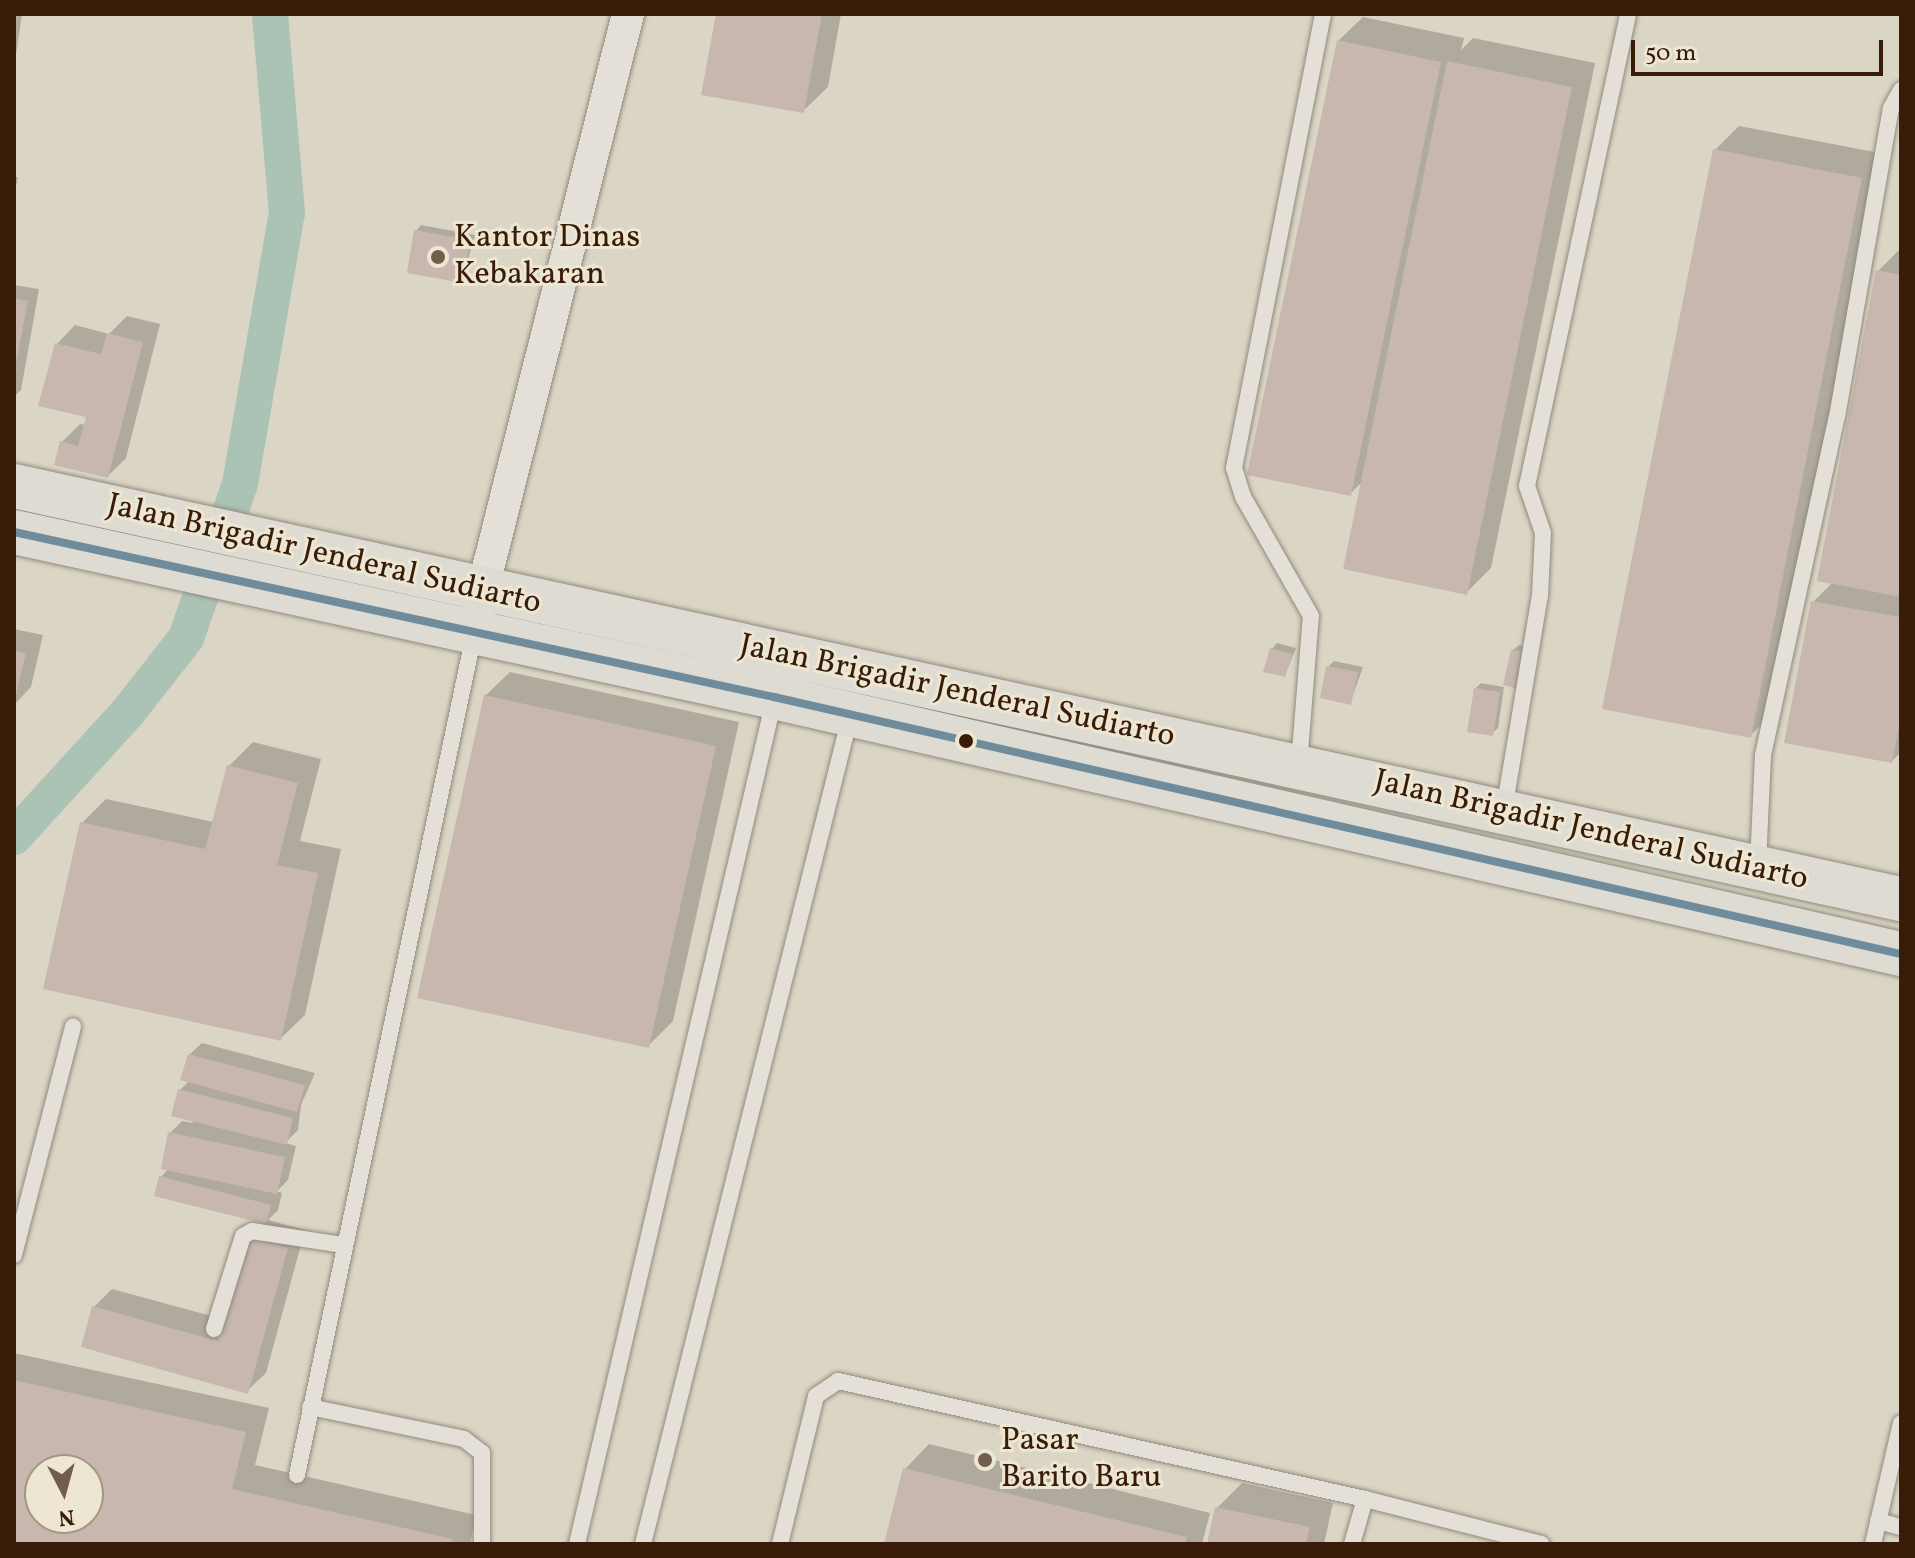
<!DOCTYPE html>
<style>
body{margin:0}
#map{position:relative;width:1915px;height:1558px;overflow:hidden;background:#dbd5c5;font-family:Vollkorn,serif}
div>[style]{position:absolute}
.shadow>*{inset:0;background:#0003}
.canal>*{height:36px;margin:-18px;padding:0 18px;transform-origin:18px;border-radius:18px;background:#abc3b4}
.building>*{inset:0;background:#c7b7ae}
.roads{filter:drop-shadow(0 0 2px #918a7e) drop-shadow(0 0 2px #918a7e)}
.lane>*{height:16px;margin:-8px;padding:0 8px;transform-origin:8px;border-radius:8px;background:#e4e0d8}
.street>*{height:32px;margin:-16px;padding:0 16px;transform-origin:16px;border-radius:16px;background:#e4e0d8}
.primary>*{height:44px;margin:-22px;padding:0 22px;transform-origin:22px;border-radius:22px;background:#dedbd2}
.bus-1>*{height:8px;margin:-4px;padding:0 4px;transform-origin:4px;border-radius:4px;background:#6f8c9c}
.dots>*{width:22px;height:22px;translate:-50% -50%;box-sizing:border-box;border:4px solid #ede6d3;border-radius:50%}
span{translate:-50% -50%;white-space:nowrap;text-align:center;line-height:1.15;-webkit-text-stroke:6px #ede6d3;paint-order:stroke}
.poi-label{font-size:32px;color:#381c08}
.left{translate:0 -50%;text-align:left}
.street-label{font-size:32px;color:#381c08}
.frame{position:absolute;inset:0;border:16px solid #381c08;pointer-events:none}
.north{position:absolute;left:24px;top:1454px;width:80px;height:80px;box-sizing:border-box;background:#ede6d3;border:2px solid #a59582;border-radius:50%;rotate:174deg;font-size:22px;font-weight:700;line-height:32px;text-align:center;color:#381c08}
.north::after{content:'';display:block;margin:auto;width:28px;height:36px;background:#715d4a;clip-path:polygon(50% 0,100% 100%,50% 72%,0 100%)}
.scale{position:absolute;left:1631px;top:40px;width:252px;height:36px;box-sizing:border-box;border:4px solid #381c08;border-top:0;padding-left:10px;font-size:24px;line-height:28px;white-space:nowrap;color:#381c08;-webkit-text-stroke:6px #ede6d3;paint-order:stroke}
</style>
<div id="map">
<div class="shadow">
<div style="clip-path:polygon(14px 14px,22px 14px,14px 69px)"></div>
<div style="clip-path:polygon(718px 14px,841px 14px,828px 87px,803px 111px)"></div>
<div style="clip-path:polygon(1363px 17px,1464px 38px,1461px 50px,1473px 38px,1595px 63px,1491px 568px,1466px 593px,1363px 481px,1350px 494px,1338px 41px)"></div>
<div style="clip-path:polygon(1739px 126px,1885px 154px,1775px 711px,1750px 736px,1715px 150px)"></div>
<div style="clip-path:polygon(14px 177px,18px 177px,14px 195px)"></div>
<div style="clip-path:polygon(421px 225px,475px 235px,462px 280px,416px 231px)"></div>
<div style="clip-path:polygon(1901px 248px,1901px 752px,1892px 761px,1813px 602px,1833px 582px,1878px 271px)"></div>
<div style="clip-path:polygon(14px 285px,39px 289px,21px 390px,14px 397px)"></div>
<div style="clip-path:polygon(127px 316px,160px 324px,126px 458px,108px 476px,62px 442px,80px 424px,86px 425px,88px 416px,57px 344px,75px 325px,109px 334px)"></div>
<div style="clip-path:polygon(14px 629px,43px 635px,31px 687px,14px 705px)"></div>
<div style="clip-path:polygon(1277px 643px,1296px 648px,1285px 675px,1272px 649px)"></div>
<div style="clip-path:polygon(1519px 645px,1532px 648px,1523px 682px,1513px 650px)"></div>
<div style="clip-path:polygon(1334px 661px,1363px 667px,1350px 703px,1328px 667px)"></div>
<div style="clip-path:polygon(510px 672px,739px 722px,673px 1021px,648px 1046px,485px 696px)"></div>
<div style="clip-path:polygon(1481px 683px,1504px 687px,1498px 728px,1492px 733px,1475px 689px)"></div>
<div style="clip-path:polygon(253px 742px,321px 759px,300px 841px,341px 849px,305px 1015px,280px 1039px,82px 823px,106px 799px,214px 822px,229px 766px)"></div>
<div style="clip-path:polygon(202px 1043px,315px 1073px,301px 1105px,298px 1130px,285px 1143px,296px 1146px,288px 1180px,277px 1191px,282px 1193px,278px 1210px,268px 1220px,305px 1230px,266px 1373px,247px 1391px,94px 1307px,112px 1289px,226px 1320px,248px 1238px,265px 1222px,161px 1177px,169px 1168px,170px 1133px,182px 1121px,193px 1123px,180px 1090px,189px 1081px,189px 1055px)"></div>
<div style="clip-path:polygon(evenodd,14px 1353px,269px 1408px,255px 1465px,476px 1515px,470px 1544px,14px 1544px,14px 1353px,40px 1470px,88px 1470px,88px 1518px,40px 1518px,40px 1470px)"></div>
<div style="clip-path:polygon(929px 1444px,1210px 1513px,1202px 1544px,886px 1544px,905px 1469px)"></div>
<div style="clip-path:polygon(1242px 1483px,1333px 1503px,1324px 1544px,1209px 1544px,1217px 1508px)"></div>
</div>
<div class="canal">
<div style="left:14px;top:837px;width:169px;rotate:-47.6deg"></div>
<div style="left:128px;top:712px;width:94px;rotate:-51.9deg"></div>
<div style="left:186px;top:638px;width:163px;rotate:-70.7deg"></div>
<div style="left:240px;top:484px;width:275px;rotate:-80.2deg"></div>
<div style="left:287px;top:213px;width:200px;rotate:-94.9deg"></div>
</div>
<div class="building">
<div style="clip-path:polygon(716px 14px,822px 14px,804px 113px,701px 95px)"></div>
<div style="clip-path:polygon(1337px 40px,1441px 62px,1351px 496px,1247px 475px)"></div>
<div style="clip-path:polygon(1447px 61px,1572px 87px,1467px 595px,1343px 569px)"></div>
<div style="clip-path:polygon(1713px 149px,1862px 178px,1751px 738px,1602px 709px)"></div>
<div style="clip-path:polygon(414px 230px,470px 240px,463px 283px,407px 273px)"></div>
<div style="clip-path:polygon(1876px 270px,1901px 275px,1901px 597px,1817px 581px)"></div>
<div style="clip-path:polygon(14px 298px,28px 301px,15px 369px,14px 369px)"></div>
<div style="clip-path:polygon(107px 333px,143px 342px,108px 478px,54px 465px,60px 441px,78px 446px,86px 417px,38px 406px,55px 343px,101px 354px)"></div>
<div style="clip-path:polygon(1811px 601px,1901px 617px,1901px 717px,1892px 763px,1784px 743px)"></div>
<div style="clip-path:polygon(1270px 648px,1292px 654px,1285px 677px,1263px 672px)"></div>
<div style="clip-path:polygon(1511px 649px,1528px 653px,1518px 689px,1503px 685px)"></div>
<div style="clip-path:polygon(14px 651px,26px 653px,15px 700px,14px 700px)"></div>
<div style="clip-path:polygon(1326px 666px,1358px 672px,1351px 705px,1320px 698px)"></div>
<div style="clip-path:polygon(1474px 688px,1500px 692px,1493px 736px,1467px 732px)"></div>
<div style="clip-path:polygon(484px 695px,716px 746px,649px 1048px,417px 998px)"></div>
<div style="clip-path:polygon(227px 765px,298px 783px,277px 865px,318px 873px,281px 1041px,43px 989px,80px 822px,205px 849px)"></div>
<div style="clip-path:polygon(188px 1054px,305px 1085px,297px 1112px,180px 1080px)"></div>
<div style="clip-path:polygon(178px 1089px,293px 1118px,287px 1145px,171px 1116px)"></div>
<div style="clip-path:polygon(168px 1132px,285px 1157px,277px 1194px,161px 1169px)"></div>
<div style="clip-path:polygon(159px 1176px,271px 1205px,266px 1224px,154px 1196px)"></div>
<div style="clip-path:polygon(247px 1237px,288px 1248px,248px 1394px,81px 1347px,92px 1306px,218px 1341px)"></div>
<div style="clip-path:polygon(evenodd,14px 1380px,246px 1432px,232px 1489px,453px 1539px,452px 1544px,14px 1544px,14px 1380px,40px 1470px,88px 1470px,88px 1518px,40px 1518px,40px 1470px)"></div>
<div style="clip-path:polygon(903px 1468px,1187px 1537px,1185px 1544px,884px 1544px)"></div>
<div style="clip-path:polygon(1215px 1507px,1310px 1527px,1306px 1544px,1207px 1544px)"></div>
</div>
<div class="roads">
<div class="lane">
<div style="left:1299px;top:764px;width:148px;rotate:-85.4deg"></div>
<div style="left:1311px;top:616px;width:137px;rotate:-119.7deg"></div>
<div style="left:1243px;top:497px;width:30px;rotate:-107deg"></div>
<div style="left:1234px;top:468px;width:463px;rotate:-78.9deg"></div>
<div style="left:1504px;top:810px;width:217px;rotate:-80.5deg"></div>
<div style="left:1540px;top:596px;width:63px;rotate:-87.3deg"></div>
<div style="left:1543px;top:533px;width:50px;rotate:-108.8deg"></div>
<div style="left:1527px;top:486px;width:483px;rotate:-77.9deg"></div>
<div style="left:1758px;top:865px;width:110px;rotate:-87.4deg"></div>
<div style="left:1763px;top:755px;width:346px;rotate:-77.7deg"></div>
<div style="left:1837px;top:417px;width:314px;rotate:-80.1deg"></div>
<div style="left:1891px;top:108px;width:21px;rotate:-61deg"></div>
<div style="left:14px;top:1255px;width:236px;rotate:-75.5deg"></div>
<div style="left:214px;top:1329px;width:97px;rotate:-72.7deg"></div>
<div style="left:243px;top:1236px;width:10px;rotate:-29deg"></div>
<div style="left:252px;top:1231px;width:91px;rotate:8.8deg"></div>
<div style="left:310px;top:1407px;width:157px;rotate:11.7deg"></div>
<div style="left:464px;top:1439px;width:23px;rotate:38deg"></div>
<div style="left:482px;top:1453px;width:91px;rotate:90deg"></div>
<div style="left:297px;top:1475px;width:859px;rotate:-78.11deg"></div>
<div style="left:1878px;top:1521px;width:24px;rotate:15deg"></div>
<div style="left:577px;top:1544px;width:867px;rotate:-76.86deg"></div>
<div style="left:643px;top:1544px;width:853px;rotate:-75.95deg"></div>
<div style="left:780px;top:1544px;width:152px;rotate:-76.3deg"></div>
<div style="left:816px;top:1396px;width:27px;rotate:-34deg"></div>
<div style="left:838px;top:1381px;width:540px;rotate:12.62deg"></div>
<div style="left:1365px;top:1499px;width:182px;rotate:14.3deg"></div>
<div style="left:1352px;top:1544px;width:47px;rotate:-73.9deg"></div>
<div style="left:1873px;top:1544px;width:124px;rotate:-77deg"></div>
</div>
<div class="street">
<div style="left:478px;top:608px;width:613px;rotate:-75.83deg"></div>
</div>
<div class="primary">
<div style="left:14px;top:486px;width:1932px;rotate:12.35deg"></div>
<div style="left:14px;top:532px;width:778px;rotate:12.25deg"></div>
<div style="left:774px;top:697px;width:1156px;rotate:12.85deg"></div>
</div>
</div>
<div class="bus-1">
<div style="left:14px;top:532px;width:778px;rotate:12.25deg"></div>
<div style="left:774px;top:697px;width:1156px;rotate:12.85deg"></div>
</div>
<div class="dots">
<div style="left:438px;top:257px;background:#715d4a"></div>
<div style="left:966px;top:741px;background:#381c08"></div>
<div style="left:985px;top:1460px;background:#715d4a"></div>
</div>
<div class="poi-label">
<span class="left" style="left:454px;top:257px">Kantor Dinas<br>Kebakaran</span>
<span class="left" style="left:1001px;top:1460px">Pasar<br>Barito Baru</span>
</div>
<div class="street-label">
<span style="left:324px;top:555px;rotate:13deg">Jalan Brigadir Jenderal Sudiarto</span>
<span style="left:957px;top:692px;rotate:12deg">Jalan Brigadir Jenderal Sudiarto</span>
<span style="left:1591px;top:831px;rotate:13deg">Jalan Brigadir Jenderal Sudiarto</span>
</div>
<div class="frame"></div>
<div class="north">N</div>
<div class="scale">50 m</div>
</div>
